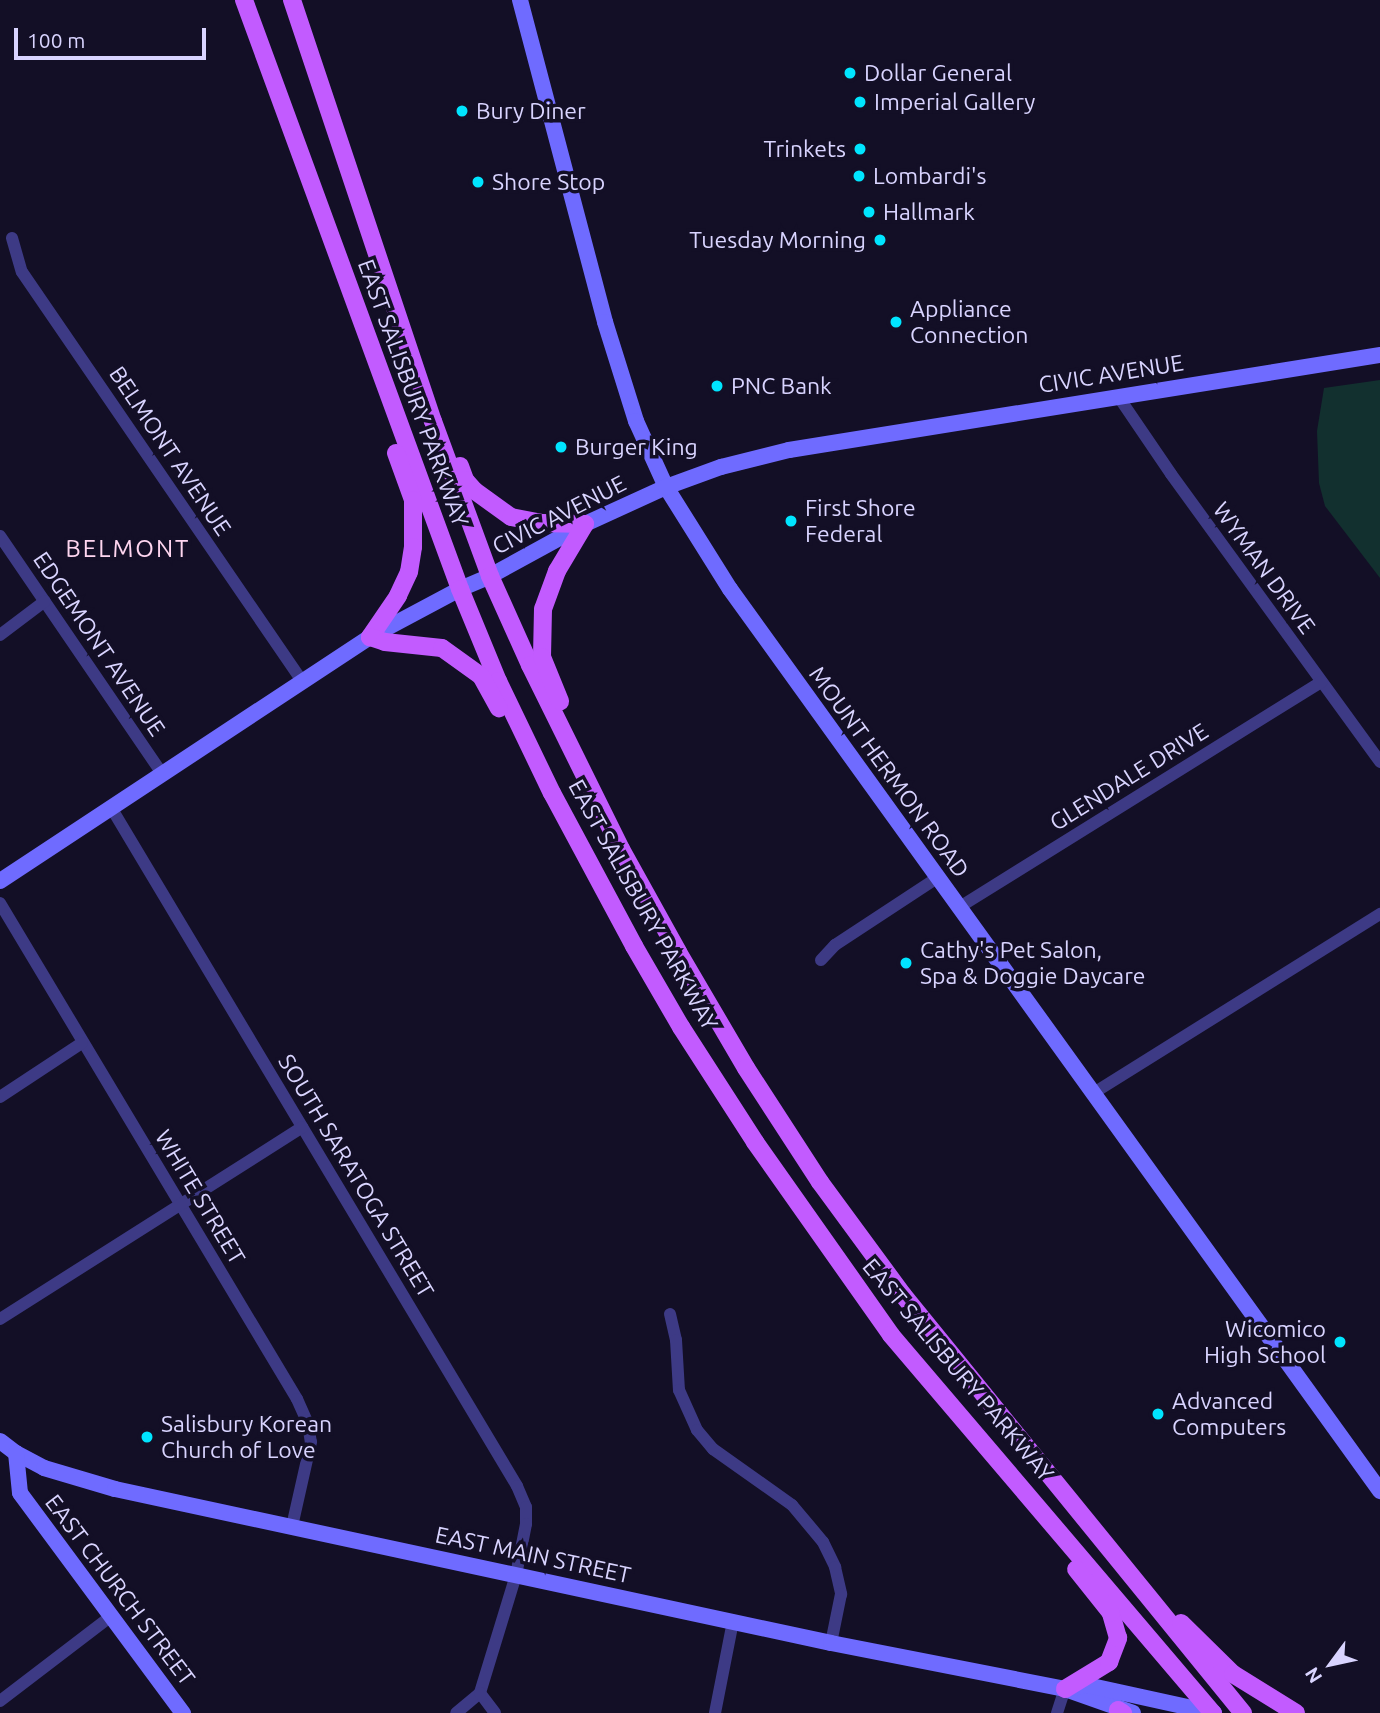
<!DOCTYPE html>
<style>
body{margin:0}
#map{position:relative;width:1380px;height:1713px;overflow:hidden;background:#130f26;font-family:Ubuntu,sans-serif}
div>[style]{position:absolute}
.green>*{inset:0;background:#12302f}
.street>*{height:12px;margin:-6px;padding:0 6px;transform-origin:6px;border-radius:6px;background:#3d3a85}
.secondary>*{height:16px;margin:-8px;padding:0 8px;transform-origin:8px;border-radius:8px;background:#6f6bff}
.primary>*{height:18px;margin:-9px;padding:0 9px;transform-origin:9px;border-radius:9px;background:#c25bff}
.dots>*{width:19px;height:19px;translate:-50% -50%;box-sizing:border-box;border:4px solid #130f26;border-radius:50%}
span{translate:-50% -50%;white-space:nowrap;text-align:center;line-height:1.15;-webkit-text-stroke:7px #130f26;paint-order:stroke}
.poi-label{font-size:23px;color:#d9d4ff}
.left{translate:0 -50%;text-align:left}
.right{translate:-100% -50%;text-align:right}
.street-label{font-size:23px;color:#d9d4ff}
.neighbourhood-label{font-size:24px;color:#ffd6f0;letter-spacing:2px}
.north{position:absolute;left:1296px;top:1629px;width:70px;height:70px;-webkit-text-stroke:5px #130f26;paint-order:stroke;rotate:237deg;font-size:19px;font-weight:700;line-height:28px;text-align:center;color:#d9d4ff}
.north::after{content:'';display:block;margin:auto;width:24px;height:32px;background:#d9d4ff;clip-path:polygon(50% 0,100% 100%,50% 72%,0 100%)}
.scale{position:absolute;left:14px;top:28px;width:192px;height:32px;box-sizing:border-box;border:4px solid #d9d4ff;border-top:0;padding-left:9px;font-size:21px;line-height:24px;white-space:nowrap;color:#d9d4ff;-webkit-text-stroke:5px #130f26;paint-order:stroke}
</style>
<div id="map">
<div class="green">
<div style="clip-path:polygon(1380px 380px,1380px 578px,1325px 506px,1319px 483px,1317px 431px,1324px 388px)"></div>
</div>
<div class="street">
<div style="left:12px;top:238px;width:35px;rotate:74deg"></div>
<div style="left:22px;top:272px;width:497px;rotate:55.6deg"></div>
<div style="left:1118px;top:396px;width:94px;rotate:55.8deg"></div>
<div style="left:1171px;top:474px;width:356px;rotate:54deg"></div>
<div style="left:0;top:536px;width:289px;rotate:55.7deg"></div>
<div style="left:0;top:635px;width:56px;rotate:-37.1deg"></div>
<div style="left:112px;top:809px;width:789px;rotate:59.11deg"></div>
<div style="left:517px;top:1486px;width:23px;rotate:67deg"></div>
<div style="left:526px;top:1507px;width:17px;rotate:90deg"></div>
<div style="left:526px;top:1524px;width:52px;rotate:101.1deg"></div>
<div style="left:516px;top:1575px;width:123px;rotate:107deg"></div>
<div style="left:480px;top:1693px;width:31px;rotate:140deg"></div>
<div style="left:0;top:903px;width:578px;rotate:59.09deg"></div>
<div style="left:297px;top:1399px;width:27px;rotate:66deg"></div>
<div style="left:308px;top:1424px;width:18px;rotate:81deg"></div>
<div style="left:311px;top:1442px;width:86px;rotate:102.7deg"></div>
<div style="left:958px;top:908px;width:428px;rotate:-31.9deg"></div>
<div style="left:821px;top:960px;width:21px;rotate:-47deg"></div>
<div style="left:835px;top:945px;width:122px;rotate:-33.3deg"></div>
<div style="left:1092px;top:1094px;width:340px;rotate:-32deg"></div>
<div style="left:0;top:1097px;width:98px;rotate:-33.4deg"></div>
<div style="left:670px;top:1314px;width:27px;rotate:77deg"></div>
<div style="left:676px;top:1340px;width:50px;rotate:86.6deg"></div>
<div style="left:679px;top:1390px;width:44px;rotate:65.8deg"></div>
<div style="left:697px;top:1430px;width:25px;rotate:50deg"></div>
<div style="left:713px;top:1449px;width:97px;rotate:35.3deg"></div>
<div style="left:792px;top:1505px;width:48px;rotate:50deg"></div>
<div style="left:823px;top:1542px;width:28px;rotate:64deg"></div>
<div style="left:835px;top:1567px;width:28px;rotate:77deg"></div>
<div style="left:841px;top:1594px;width:50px;rotate:101.5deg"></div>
<div style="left:0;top:1319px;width:358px;rotate:-32.4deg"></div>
<div style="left:480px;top:1693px;width:25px;rotate:53deg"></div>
<div style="left:0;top:1701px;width:138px;rotate:-37.4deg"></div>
<div style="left:715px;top:1713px;width:94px;rotate:-78.9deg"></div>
<div style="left:1057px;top:1713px;width:25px;rotate:-72deg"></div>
</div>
<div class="secondary">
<div style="left:520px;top:0;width:333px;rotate:75.2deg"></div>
<div style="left:605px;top:322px;width:104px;rotate:72.6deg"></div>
<div style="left:636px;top:421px;width:72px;rotate:65.6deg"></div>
<div style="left:666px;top:487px;width:120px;rotate:57.9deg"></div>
<div style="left:730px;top:589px;width:1112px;rotate:54.22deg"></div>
<div style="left:0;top:881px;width:443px;rotate:-33.4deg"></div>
<div style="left:370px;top:637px;width:102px;rotate:-28.1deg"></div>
<div style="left:460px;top:589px;width:33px;rotate:-23deg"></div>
<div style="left:490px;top:576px;width:108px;rotate:-28.7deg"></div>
<div style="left:585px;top:524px;width:89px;rotate:-24.6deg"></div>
<div style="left:666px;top:487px;width:59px;rotate:-20deg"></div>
<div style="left:721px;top:467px;width:70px;rotate:-14deg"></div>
<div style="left:789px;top:450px;width:599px;rotate:-9.13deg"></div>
<div style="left:0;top:1441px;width:20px;rotate:37deg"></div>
<div style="left:16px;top:1453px;width:32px;rotate:28deg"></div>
<div style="left:44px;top:1468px;width:74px;rotate:16.5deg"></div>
<div style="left:115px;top:1489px;width:732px;rotate:12.14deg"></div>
<div style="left:831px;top:1643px;width:238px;rotate:11.1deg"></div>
<div style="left:1065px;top:1689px;width:72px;rotate:19.4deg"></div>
<div style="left:16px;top:1453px;width:40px;rotate:84.3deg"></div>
<div style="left:20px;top:1493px;width:274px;rotate:53.5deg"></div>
<div style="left:1067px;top:1689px;width:20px;rotate:-11deg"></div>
<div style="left:1087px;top:1685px;width:130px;rotate:12.4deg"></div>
</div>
<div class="primary">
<div style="left:244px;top:0;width:627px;rotate:69.86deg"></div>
<div style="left:460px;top:589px;width:100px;rotate:67.6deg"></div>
<div style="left:498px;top:681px;width:124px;rotate:64.3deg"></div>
<div style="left:552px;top:793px;width:174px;rotate:61.8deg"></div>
<div style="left:634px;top:946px;width:94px;rotate:59.9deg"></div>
<div style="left:681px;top:1027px;width:137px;rotate:57.2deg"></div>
<div style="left:755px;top:1142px;width:236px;rotate:54.8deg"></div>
<div style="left:891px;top:1335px;width:497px;rotate:49.6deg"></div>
<div style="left:292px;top:0;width:444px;rotate:71.5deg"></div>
<div style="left:433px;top:421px;width:165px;rotate:69.8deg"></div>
<div style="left:490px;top:576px;width:98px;rotate:65.8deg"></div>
<div style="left:530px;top:665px;width:205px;rotate:63.7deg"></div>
<div style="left:621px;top:849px;width:118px;rotate:61deg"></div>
<div style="left:678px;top:952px;width:134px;rotate:59.6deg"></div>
<div style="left:746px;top:1068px;width:136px;rotate:57deg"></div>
<div style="left:820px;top:1182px;width:140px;rotate:53.7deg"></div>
<div style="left:903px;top:1295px;width:539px;rotate:50.88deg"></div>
<div style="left:396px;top:453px;width:50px;rotate:70.1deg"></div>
<div style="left:413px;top:500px;width:47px;rotate:90deg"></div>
<div style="left:413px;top:547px;width:25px;rotate:99deg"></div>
<div style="left:409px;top:572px;width:26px;rotate:115deg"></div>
<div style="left:398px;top:596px;width:50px;rotate:124.3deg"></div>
<div style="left:370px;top:637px;width:16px;rotate:18deg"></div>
<div style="left:385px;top:642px;width:57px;rotate:6deg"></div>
<div style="left:442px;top:648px;width:48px;rotate:35.7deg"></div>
<div style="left:481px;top:676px;width:37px;rotate:61deg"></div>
<div style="left:460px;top:466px;width:15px;rotate:70deg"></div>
<div style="left:465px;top:480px;width:15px;rotate:48deg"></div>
<div style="left:475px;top:491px;width:44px;rotate:35.8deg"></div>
<div style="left:511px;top:517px;width:32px;rotate:11deg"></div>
<div style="left:542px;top:523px;width:43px;rotate:1.3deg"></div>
<div style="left:585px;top:524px;width:55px;rotate:120.8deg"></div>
<div style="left:557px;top:571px;width:40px;rotate:110.2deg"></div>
<div style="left:543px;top:609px;width:48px;rotate:91.2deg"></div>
<div style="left:542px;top:657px;width:48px;rotate:67.8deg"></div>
<div style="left:1181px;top:1623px;width:73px;rotate:44.4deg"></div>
<div style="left:1233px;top:1674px;width:74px;rotate:31.8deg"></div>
<div style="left:1065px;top:1689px;width:52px;rotate:-31.5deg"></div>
<div style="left:1109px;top:1662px;width:26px;rotate:-69deg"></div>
<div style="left:1118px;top:1638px;width:26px;rotate:-106deg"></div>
<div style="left:1111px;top:1613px;width:56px;rotate:-128.5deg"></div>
<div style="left:1118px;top:1710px;width:6px;rotate:31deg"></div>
</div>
<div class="dots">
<div style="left:850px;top:73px;background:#00e5ff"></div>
<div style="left:860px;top:102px;background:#00e5ff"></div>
<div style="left:462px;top:111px;background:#00e5ff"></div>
<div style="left:860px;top:149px;background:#00e5ff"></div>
<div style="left:859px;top:176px;background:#00e5ff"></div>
<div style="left:478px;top:182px;background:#00e5ff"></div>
<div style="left:869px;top:212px;background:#00e5ff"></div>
<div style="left:880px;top:240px;background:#00e5ff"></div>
<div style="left:896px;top:322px;background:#00e5ff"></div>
<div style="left:717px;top:386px;background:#00e5ff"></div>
<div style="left:561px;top:447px;background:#00e5ff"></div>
<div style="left:791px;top:521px;background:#00e5ff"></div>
<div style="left:906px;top:963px;background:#00e5ff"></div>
<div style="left:1340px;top:1342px;background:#00e5ff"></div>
<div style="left:1158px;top:1414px;background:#00e5ff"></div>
<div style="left:147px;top:1437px;background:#00e5ff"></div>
</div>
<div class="poi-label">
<span class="left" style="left:864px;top:73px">Dollar General</span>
<span class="left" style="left:874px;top:102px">Imperial Gallery</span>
<span class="left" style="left:476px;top:111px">Bury Diner</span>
<span class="right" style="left:846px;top:149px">Trinkets</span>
<span class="left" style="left:873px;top:176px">Lombardi's</span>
<span class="left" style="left:492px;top:182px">Shore Stop</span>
<span class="left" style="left:883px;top:212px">Hallmark</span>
<span class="right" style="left:866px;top:240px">Tuesday Morning</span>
<span class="left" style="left:910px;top:322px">Appliance<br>Connection</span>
<span class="left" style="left:731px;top:386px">PNC Bank</span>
<span class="left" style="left:575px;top:447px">Burger King</span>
<span class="left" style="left:805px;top:521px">First Shore<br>Federal</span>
<span class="left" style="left:920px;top:963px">Cathy's Pet Salon,<br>Spa &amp; Doggie Daycare</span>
<span class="right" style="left:1326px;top:1342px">Wicomico<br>High School</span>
<span class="left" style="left:1172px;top:1414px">Advanced<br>Computers</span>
<span class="left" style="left:161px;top:1437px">Salisbury Korean<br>Church of Love</span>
</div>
<div class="street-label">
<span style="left:1111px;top:374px;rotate:-9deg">CIVIC AVENUE</span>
<span style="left:413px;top:393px;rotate:70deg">EAST SALISBURY PARKWAY</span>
<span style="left:170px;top:451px;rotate:56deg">BELMONT AVENUE</span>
<span style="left:559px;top:515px;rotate:-27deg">CIVIC AVENUE</span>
<span style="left:1264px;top:568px;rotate:54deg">WYMAN DRIVE</span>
<span style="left:99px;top:644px;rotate:56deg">EDGEMONT AVENUE</span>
<span style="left:889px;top:772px;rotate:54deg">MOUNT HERMON ROAD</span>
<span style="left:1129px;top:777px;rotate:-32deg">GLENDALE DRIVE</span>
<span style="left:643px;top:905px;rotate:61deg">EAST SALISBURY PARKWAY</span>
<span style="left:356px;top:1176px;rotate:59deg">SOUTH SARATOGA STREET</span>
<span style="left:200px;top:1197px;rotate:59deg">WHITE STREET</span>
<span style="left:958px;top:1370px;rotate:50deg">EAST SALISBURY PARKWAY</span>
<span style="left:533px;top:1555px;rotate:12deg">EAST MAIN STREET</span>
<span style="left:120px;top:1590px;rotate:53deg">EAST CHURCH STREET</span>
</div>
<div class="neighbourhood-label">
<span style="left:128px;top:549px">BELMONT</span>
</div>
<div class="north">N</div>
<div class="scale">100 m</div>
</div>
